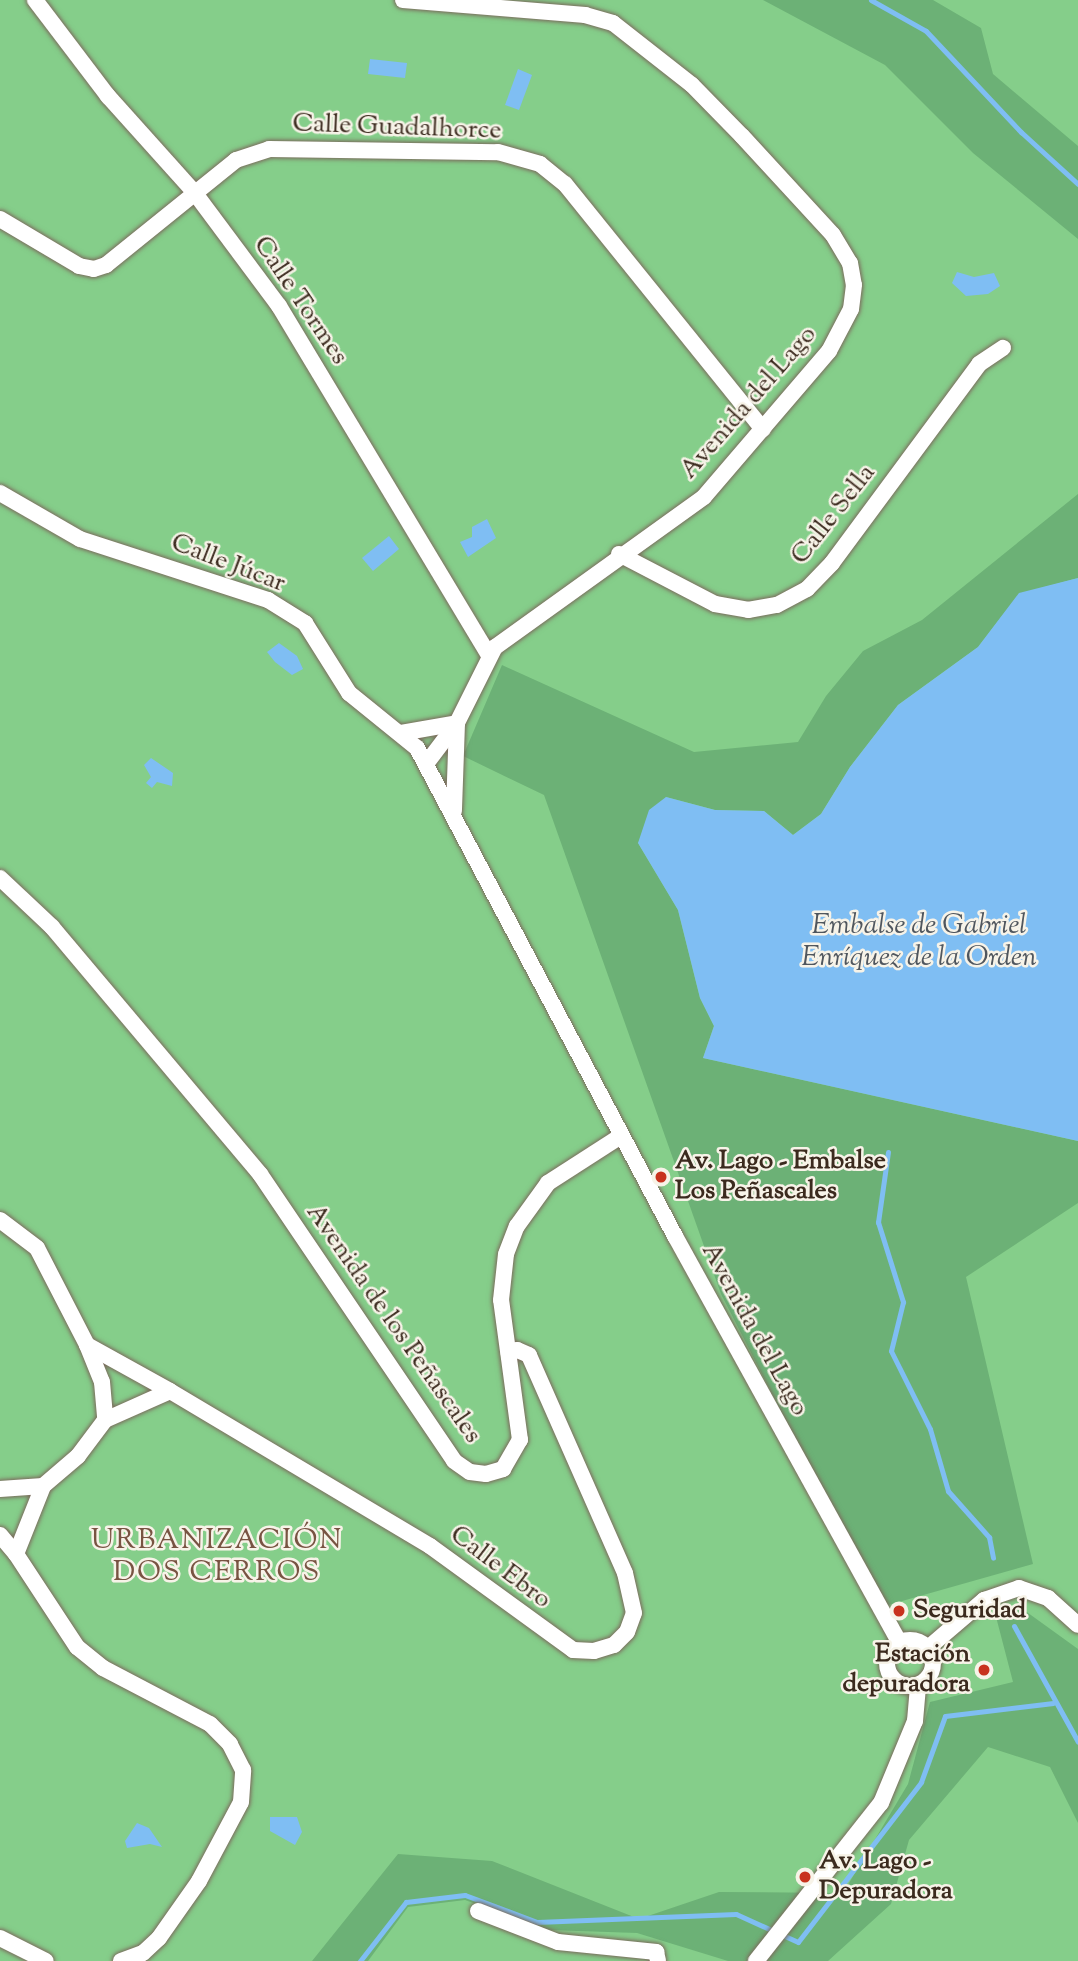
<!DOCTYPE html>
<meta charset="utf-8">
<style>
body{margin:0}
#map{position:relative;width:1078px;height:1961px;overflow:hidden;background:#f3e8d3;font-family:"Sorts Mill Goudy",serif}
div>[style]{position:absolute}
.green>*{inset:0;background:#85ce8a}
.forest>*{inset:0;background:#6cb176}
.water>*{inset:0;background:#7fbef3}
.stream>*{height:5px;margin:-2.5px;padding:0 2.5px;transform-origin:2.5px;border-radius:2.5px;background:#7fbef3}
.roads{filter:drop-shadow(0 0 2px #7b6c5d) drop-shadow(0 0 2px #7b6c5d)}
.street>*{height:16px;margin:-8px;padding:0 8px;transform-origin:8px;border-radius:8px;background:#fff}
.street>.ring{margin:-8px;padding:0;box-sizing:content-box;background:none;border:16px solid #fff;border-radius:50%}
.dots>*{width:19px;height:19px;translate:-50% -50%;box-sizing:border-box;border:4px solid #f7f3e8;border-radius:50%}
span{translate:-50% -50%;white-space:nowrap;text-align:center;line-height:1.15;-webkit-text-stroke:5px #f7f3e8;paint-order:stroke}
.street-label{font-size:26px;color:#3b2a1e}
.poi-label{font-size:26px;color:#3b2a1e;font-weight:700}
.left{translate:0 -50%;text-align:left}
.right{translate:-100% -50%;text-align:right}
.water-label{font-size:28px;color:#4f565e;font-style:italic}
.neighbourhood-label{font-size:28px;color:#785342;letter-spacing:2px}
</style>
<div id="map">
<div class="green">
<div style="clip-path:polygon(0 0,1078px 0,1078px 1961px,0 1961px)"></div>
</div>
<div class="forest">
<div style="clip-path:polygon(763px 0,933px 0,981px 28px,993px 74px,1078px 146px,1078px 239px,973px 153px,885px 65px)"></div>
<div style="clip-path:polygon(1078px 494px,1078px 578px,1019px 594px,978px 647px,898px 705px,850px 767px,821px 814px,793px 835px,764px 811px,715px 810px,666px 797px,638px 843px,678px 910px,700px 998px,714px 1026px,703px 1058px,1078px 1141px,1078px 1203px,966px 1277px,1033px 1564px,881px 1607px,721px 1294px,544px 795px,463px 756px,502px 665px,694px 752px,798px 742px,826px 696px,863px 651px,922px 620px)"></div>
<div style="clip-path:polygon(1017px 1605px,1078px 1649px,1078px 1823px,1050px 1767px,988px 1747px,909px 1840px,891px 1904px,828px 1961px,728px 1961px,637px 1933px,549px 1930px,465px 1900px,408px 1907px,368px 1961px,312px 1961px,398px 1854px,492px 1861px,639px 1919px,719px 1892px,843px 1893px,908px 1784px,930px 1702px,1013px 1682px,995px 1613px)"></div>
</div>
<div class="water">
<div style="clip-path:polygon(370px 59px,407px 63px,405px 78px,368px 74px)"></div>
<div style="clip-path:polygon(518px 69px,532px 75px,519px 110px,505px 105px)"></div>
<div style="clip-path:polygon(957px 272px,974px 277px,994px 273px,1000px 286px,988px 294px,966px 296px,952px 283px)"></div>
<div style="clip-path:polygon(487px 519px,496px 538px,468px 557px,460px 542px,472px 537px,472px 527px)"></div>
<div style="clip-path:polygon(389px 536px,399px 549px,373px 571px,362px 558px)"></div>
<div style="clip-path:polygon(1078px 578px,1078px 1141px,703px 1058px,714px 1026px,700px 998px,678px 910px,638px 843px,649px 810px,666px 797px,715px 810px,764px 811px,793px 835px,821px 814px,850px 767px,898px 705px,978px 647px,1019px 593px)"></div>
<div style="clip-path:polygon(279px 643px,297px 656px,303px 669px,292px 675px,275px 662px,267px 652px)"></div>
<div style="clip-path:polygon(151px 758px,173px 773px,172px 786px,157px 782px,152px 788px,146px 783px,151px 777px,144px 765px)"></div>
<div style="clip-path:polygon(270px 1817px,297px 1817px,302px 1832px,295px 1845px,270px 1831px)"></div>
<div style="clip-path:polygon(137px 1823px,149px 1828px,162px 1847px,150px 1844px,127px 1848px,125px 1841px)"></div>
</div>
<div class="stream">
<div style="left:871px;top:0;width:63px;rotate:29.4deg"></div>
<div style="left:926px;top:31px;width:139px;rotate:46.8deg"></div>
<div style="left:1021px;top:132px;width:77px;rotate:42.4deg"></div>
<div style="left:888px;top:1152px;width:71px;rotate:98.1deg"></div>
<div style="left:878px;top:1222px;width:84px;rotate:72.6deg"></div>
<div style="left:903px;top:1302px;width:50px;rotate:103.8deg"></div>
<div style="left:891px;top:1351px;width:87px;rotate:63.4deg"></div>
<div style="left:930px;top:1429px;width:65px;rotate:73.8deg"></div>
<div style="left:948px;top:1491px;width:62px;rotate:48.3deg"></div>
<div style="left:989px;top:1537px;width:21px;rotate:79deg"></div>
<div style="left:1014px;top:1626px;width:132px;rotate:61.1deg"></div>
<div style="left:360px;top:1961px;width:75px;rotate:-52.1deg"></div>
<div style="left:406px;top:1902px;width:59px;rotate:-6.8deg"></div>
<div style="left:465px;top:1895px;width:77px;rotate:20.6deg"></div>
<div style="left:537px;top:1922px;width:199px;rotate:-2.3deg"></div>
<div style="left:736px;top:1914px;width:68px;rotate:24.3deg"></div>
<div style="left:798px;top:1942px;width:202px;rotate:-52.4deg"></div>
<div style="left:921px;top:1782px;width:70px;rotate:-70deg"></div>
<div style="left:945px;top:1716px;width:109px;rotate:-6.9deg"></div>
</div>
<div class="roads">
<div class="street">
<div style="left:35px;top:0;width:121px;rotate:52.8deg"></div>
<div style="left:108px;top:96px;width:129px;rotate:48.1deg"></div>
<div style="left:194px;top:192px;width:142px;rotate:53.3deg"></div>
<div style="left:279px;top:306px;width:407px;rotate:59deg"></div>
<div style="left:403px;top:0;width:183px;rotate:4.7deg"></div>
<div style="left:585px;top:15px;width:29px;rotate:16deg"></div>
<div style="left:613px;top:23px;width:100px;rotate:38.1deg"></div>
<div style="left:692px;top:85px;width:71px;rotate:45.6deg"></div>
<div style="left:742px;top:136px;width:134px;rotate:47.4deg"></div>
<div style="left:833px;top:235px;width:33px;rotate:59deg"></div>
<div style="left:850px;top:263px;width:22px;rotate:80deg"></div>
<div style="left:854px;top:285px;width:24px;rotate:97deg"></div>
<div style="left:851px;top:309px;width:47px;rotate:117.6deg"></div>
<div style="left:829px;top:351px;width:192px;rotate:130.6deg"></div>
<div style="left:704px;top:497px;width:257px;rotate:144.3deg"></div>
<div style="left:495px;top:647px;width:85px;rotate:116.6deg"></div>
<div style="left:457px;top:723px;width:51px;rotate:127.1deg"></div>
<div style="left:0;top:219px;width:92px;rotate:30.7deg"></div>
<div style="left:79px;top:266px;width:15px;rotate:11deg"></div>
<div style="left:94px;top:269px;width:13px;rotate:-18deg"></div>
<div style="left:106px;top:265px;width:167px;rotate:-38.9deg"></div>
<div style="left:236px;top:160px;width:35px;rotate:-18deg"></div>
<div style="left:269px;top:149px;width:229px;rotate:0.8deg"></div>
<div style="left:498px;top:152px;width:44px;rotate:15.9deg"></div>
<div style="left:540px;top:164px;width:32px;rotate:39deg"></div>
<div style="left:565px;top:184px;width:315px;rotate:51.1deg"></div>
<div style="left:0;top:493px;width:92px;rotate:29.9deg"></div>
<div style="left:80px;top:539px;width:198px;rotate:18deg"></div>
<div style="left:268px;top:600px;width:44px;rotate:31.9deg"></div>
<div style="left:305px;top:623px;width:83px;rotate:57.8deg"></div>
<div style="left:349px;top:693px;width:87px;rotate:39deg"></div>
<div style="left:417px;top:748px;width:552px;rotate:62.14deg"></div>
<div style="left:675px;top:1236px;width:464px;rotate:61.1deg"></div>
<div style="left:619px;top:554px;width:108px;rotate:27.5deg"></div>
<div style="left:715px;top:604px;width:34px;rotate:10deg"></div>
<div style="left:748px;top:610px;width:29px;rotate:-10deg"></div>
<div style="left:777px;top:605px;width:34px;rotate:-28deg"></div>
<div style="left:807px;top:589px;width:36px;rotate:-46deg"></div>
<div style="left:832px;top:563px;width:247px;rotate:-53.5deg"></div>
<div style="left:979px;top:364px;width:29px;rotate:-34deg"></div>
<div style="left:401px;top:733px;width:57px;rotate:-10.1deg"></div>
<div style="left:457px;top:723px;width:88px;rotate:92deg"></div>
<div style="left:0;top:878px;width:71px;rotate:43.3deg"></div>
<div style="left:52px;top:927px;width:323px;rotate:49.9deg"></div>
<div style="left:260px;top:1174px;width:346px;rotate:55.9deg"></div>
<div style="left:454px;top:1461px;width:19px;rotate:35deg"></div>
<div style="left:470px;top:1472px;width:16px;rotate:7deg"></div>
<div style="left:486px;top:1474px;width:18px;rotate:-16deg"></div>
<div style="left:503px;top:1469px;width:34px;rotate:-60deg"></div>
<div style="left:520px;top:1440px;width:141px;rotate:-97.7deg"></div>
<div style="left:501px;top:1300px;width:46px;rotate:-83.8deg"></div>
<div style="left:506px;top:1254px;width:30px;rotate:-69deg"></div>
<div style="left:517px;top:1226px;width:53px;rotate:-54.2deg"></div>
<div style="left:548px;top:1183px;width:87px;rotate:-32.8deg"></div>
<div style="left:0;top:1220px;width:46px;rotate:37.1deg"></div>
<div style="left:37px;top:1248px;width:109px;rotate:62.7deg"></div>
<div style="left:87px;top:1345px;width:95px;rotate:29deg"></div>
<div style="left:87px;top:1345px;width:40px;rotate:68deg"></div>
<div style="left:102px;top:1382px;width:38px;rotate:85deg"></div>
<div style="left:0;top:1489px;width:43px;rotate:-4deg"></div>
<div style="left:0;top:1535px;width:25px;rotate:50deg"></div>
<div class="ring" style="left:887px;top:1640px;width:30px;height:30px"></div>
<div style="left:928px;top:1648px;width:74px;rotate:-40.6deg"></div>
<div style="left:984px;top:1600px;width:37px;rotate:-19deg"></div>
<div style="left:1019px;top:1588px;width:31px;rotate:19deg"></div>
<div style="left:1048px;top:1598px;width:40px;rotate:42deg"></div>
<div style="left:478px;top:1911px;width:86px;rotate:21.2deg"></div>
<div style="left:558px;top:1942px;width:99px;rotate:5.8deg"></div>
<div style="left:656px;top:1952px;width:9px;rotate:77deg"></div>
<div style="left:0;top:1938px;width:51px;rotate:26.6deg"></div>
<div style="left:121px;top:1961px;width:23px;rotate:-20deg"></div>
<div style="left:143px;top:1953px;width:22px;rotate:-43deg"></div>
<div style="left:159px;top:1938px;width:70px;rotate:-54.9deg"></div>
<div style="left:199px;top:1881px;width:89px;rotate:-62deg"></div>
<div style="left:241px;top:1802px;width:32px;rotate:-86deg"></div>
<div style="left:243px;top:1770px;width:29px;rotate:-117deg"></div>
<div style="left:230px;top:1744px;width:28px;rotate:-135deg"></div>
<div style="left:210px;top:1724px;width:121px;rotate:-152.4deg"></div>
<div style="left:103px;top:1668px;width:33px;rotate:-141deg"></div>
<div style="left:77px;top:1647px;width:111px;rotate:-123.3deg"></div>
<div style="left:16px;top:1554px;width:73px;rotate:-68.3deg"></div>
<div style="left:43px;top:1486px;width:46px;rotate:-40.6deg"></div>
<div style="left:78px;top:1456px;width:45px;rotate:-53.1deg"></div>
<div style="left:105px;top:1420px;width:71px;rotate:-24deg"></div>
<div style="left:170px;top:1391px;width:303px;rotate:30.8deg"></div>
<div style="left:430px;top:1546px;width:177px;rotate:36deg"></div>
<div style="left:573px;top:1650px;width:21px;rotate:3deg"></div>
<div style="left:594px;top:1651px;width:21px;rotate:-17deg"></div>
<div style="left:614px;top:1645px;width:18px;rotate:-45deg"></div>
<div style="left:627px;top:1632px;width:20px;rotate:-70deg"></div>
<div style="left:634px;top:1613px;width:41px;rotate:-102.7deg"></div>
<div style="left:625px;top:1573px;width:238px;rotate:-113.8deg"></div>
<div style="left:529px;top:1355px;width:13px;rotate:-157deg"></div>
<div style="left:517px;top:1350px;width:9px;rotate:162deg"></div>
<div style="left:756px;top:1961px;width:201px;rotate:-51.7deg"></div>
<div style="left:881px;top:1803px;width:89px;rotate:-67.5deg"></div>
<div style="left:915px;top:1721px;width:35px;rotate:-85deg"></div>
</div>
</div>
<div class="dots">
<div style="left:661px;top:1177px;background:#c8321e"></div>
<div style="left:899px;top:1611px;background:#c8321e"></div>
<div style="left:984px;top:1670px;background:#c8321e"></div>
<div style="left:805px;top:1877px;background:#c8321e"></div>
</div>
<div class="street-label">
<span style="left:397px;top:128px;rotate:2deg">Calle Guadalhorce</span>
<span style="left:300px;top:301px;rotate:56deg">Calle Tormes</span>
<span style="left:749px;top:403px;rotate:-49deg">Avenida del Lago</span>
<span style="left:834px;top:515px;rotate:-52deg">Calle Sella</span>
<span style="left:228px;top:564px;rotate:21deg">Calle Júcar</span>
<span style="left:393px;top:1324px;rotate:55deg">Avenida de los Peñascales</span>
<span style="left:754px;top:1330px;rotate:61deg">Avenida del Lago</span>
<span style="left:500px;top:1568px;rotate:37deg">Calle Ebro</span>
</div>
<div class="poi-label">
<span class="left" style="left:675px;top:1177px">Av. Lago - Embalse<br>Los Peñascales</span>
<span class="left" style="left:913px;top:1611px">Seguridad</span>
<span class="right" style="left:970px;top:1670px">Estación<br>depuradora</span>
<span class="left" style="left:819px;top:1877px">Av. Lago -<br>Depuradora</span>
</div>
<div class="water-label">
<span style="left:919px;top:942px">Embalse de Gabriel<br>Enríquez de la Orden</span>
</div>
<div class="neighbourhood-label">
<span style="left:217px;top:1557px">URBANIZACIÓN<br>DOS CERROS</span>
</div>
</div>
